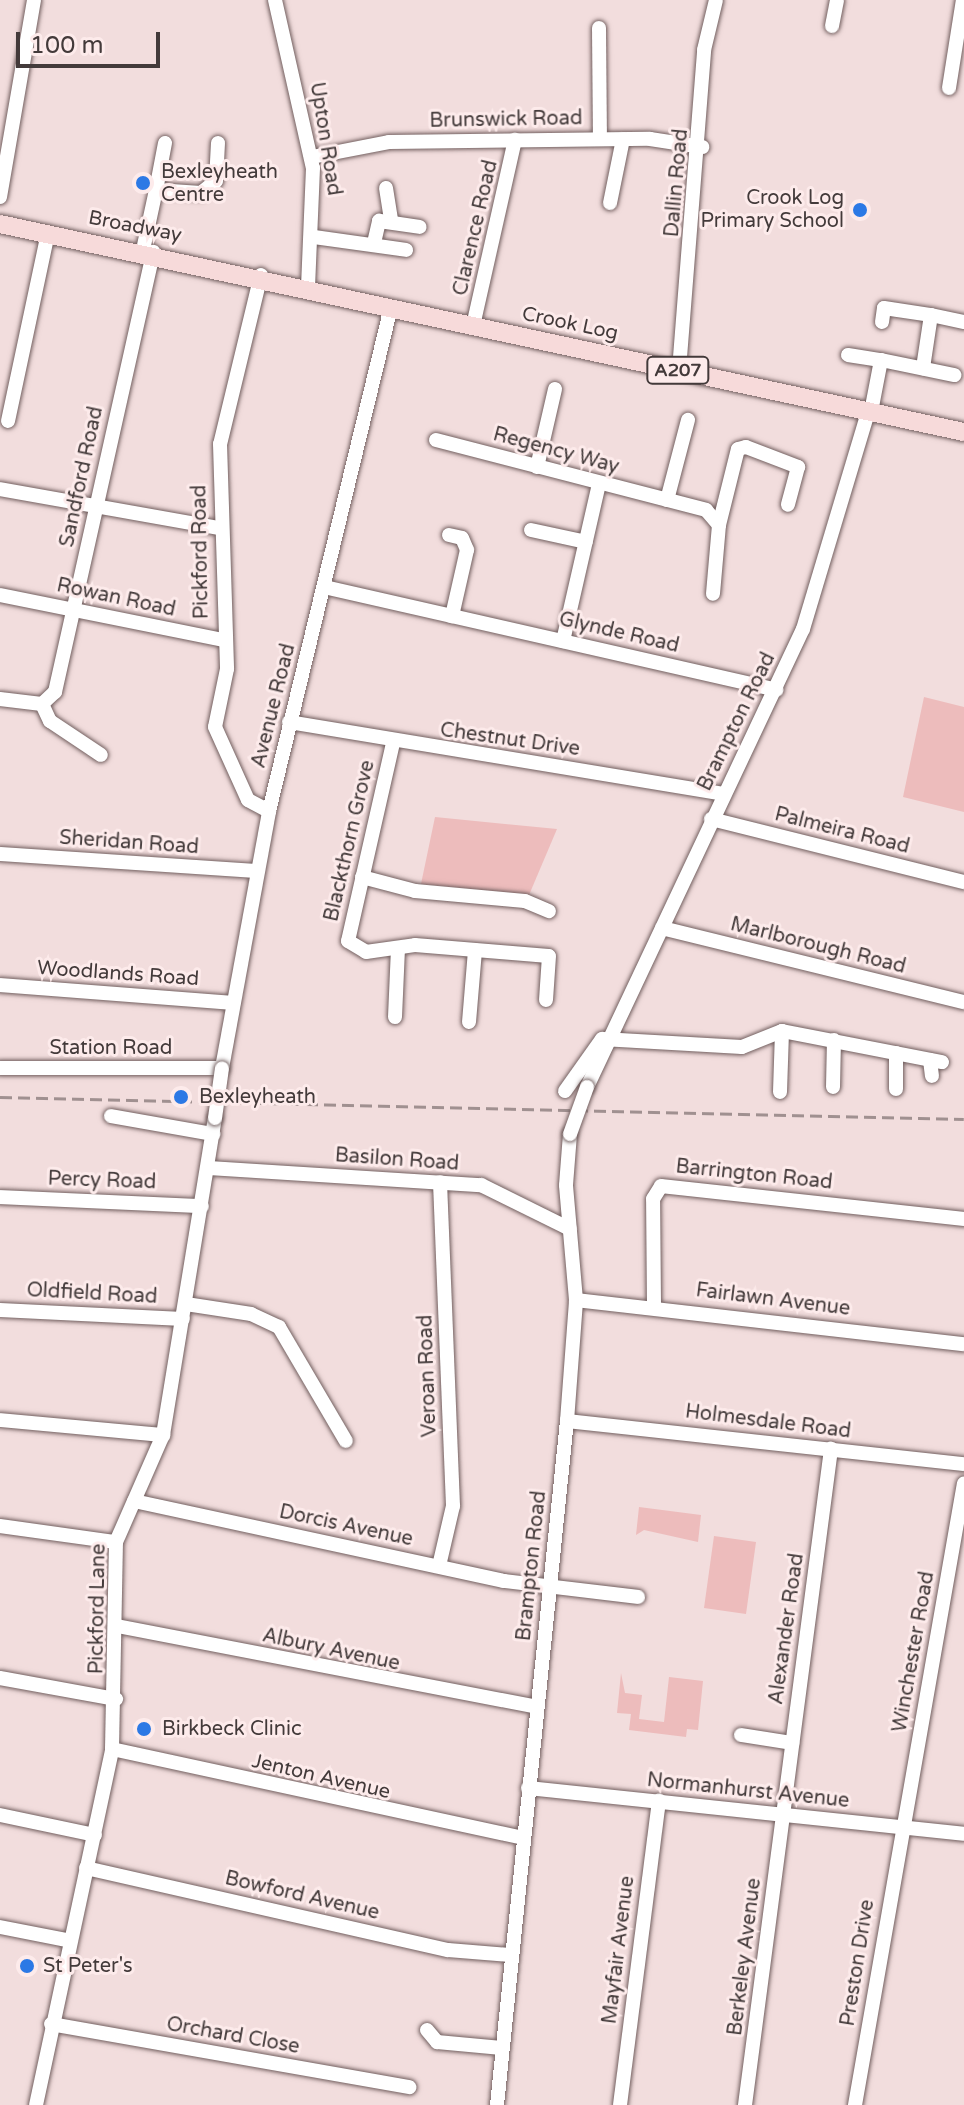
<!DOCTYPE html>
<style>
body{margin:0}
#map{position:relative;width:964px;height:2105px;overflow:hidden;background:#f2dddd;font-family:"Varela Round",sans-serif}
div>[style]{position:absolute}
.green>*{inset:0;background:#edbcbc}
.roads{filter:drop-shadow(0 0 2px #725f5f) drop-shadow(0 0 2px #725f5f)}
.minor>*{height:14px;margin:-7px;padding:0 7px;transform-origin:7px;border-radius:7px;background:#fff}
.major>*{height:18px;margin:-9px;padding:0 9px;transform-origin:9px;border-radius:9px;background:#f7dada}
.rail>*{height:3px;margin-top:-1.5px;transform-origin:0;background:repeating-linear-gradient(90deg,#a09090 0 12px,transparent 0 18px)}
.bridges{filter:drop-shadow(0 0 2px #725f5f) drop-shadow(0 0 2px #725f5f)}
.minor-bridge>*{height:14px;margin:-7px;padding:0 7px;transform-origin:7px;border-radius:7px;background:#fff}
.dots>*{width:22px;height:22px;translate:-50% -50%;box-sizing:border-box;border:4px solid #fdebeb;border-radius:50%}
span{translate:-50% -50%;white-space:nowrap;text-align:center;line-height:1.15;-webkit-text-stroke:6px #fdebeb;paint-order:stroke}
.shield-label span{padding:2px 6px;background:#fdebeb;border:2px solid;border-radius:6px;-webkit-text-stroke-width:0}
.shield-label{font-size:18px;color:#433a3a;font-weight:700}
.street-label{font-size:20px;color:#433a3a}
.poi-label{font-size:20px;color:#433a3a}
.left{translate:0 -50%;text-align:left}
.right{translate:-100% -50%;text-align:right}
.scale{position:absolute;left:16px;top:32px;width:144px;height:36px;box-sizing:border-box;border:4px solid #433a3a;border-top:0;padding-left:10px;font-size:24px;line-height:28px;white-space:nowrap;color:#433a3a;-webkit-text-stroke:6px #fdebeb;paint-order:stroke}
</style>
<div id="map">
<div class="green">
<div style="clip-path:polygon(924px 697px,964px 707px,964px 812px,903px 797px)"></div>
<div style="clip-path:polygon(435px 817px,557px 829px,529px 895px,421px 884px)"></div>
<div style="clip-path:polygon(639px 1507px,701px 1515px,698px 1542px,644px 1530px,636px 1535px)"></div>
<div style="clip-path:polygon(714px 1536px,756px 1542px,746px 1614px,704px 1608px)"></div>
<div style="clip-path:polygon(621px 1673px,625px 1693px,642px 1695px,639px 1719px,664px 1722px,669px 1677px,703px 1681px,698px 1730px,687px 1729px,686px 1737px,629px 1730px,631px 1714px,617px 1713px)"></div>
</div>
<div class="roads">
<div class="minor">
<div style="left:275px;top:0;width:172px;rotate:77.3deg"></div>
<div style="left:313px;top:168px;width:118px;rotate:92.4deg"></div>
<div style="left:832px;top:26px;width:26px;rotate:-79deg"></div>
<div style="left:599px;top:28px;width:111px;rotate:89.5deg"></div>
<div style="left:949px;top:88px;width:89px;rotate:-81deg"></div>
<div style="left:165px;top:143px;width:48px;rotate:100.8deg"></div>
<div style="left:156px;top:190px;width:45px;rotate:3.8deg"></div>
<div style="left:201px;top:193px;width:19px;rotate:-39deg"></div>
<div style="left:216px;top:181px;width:38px;rotate:-87deg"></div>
<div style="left:312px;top:157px;width:78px;rotate:-11deg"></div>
<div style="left:389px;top:142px;width:261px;rotate:-0.7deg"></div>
<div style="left:650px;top:139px;width:53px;rotate:8.7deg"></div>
<div style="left:386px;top:188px;width:33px;rotate:81deg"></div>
<div style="left:0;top:197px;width:200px;rotate:-80.2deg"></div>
<div style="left:610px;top:203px;width:65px;rotate:-78.5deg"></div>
<div style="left:314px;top:237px;width:93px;rotate:8deg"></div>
<div style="left:374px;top:243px;width:23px;rotate:-77deg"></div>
<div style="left:379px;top:221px;width:41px;rotate:8.3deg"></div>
<div style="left:143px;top:250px;width:61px;rotate:-77.8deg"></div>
<div style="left:261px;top:275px;width:174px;rotate:103.6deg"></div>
<div style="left:220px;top:444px;width:225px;rotate:88.2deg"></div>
<div style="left:227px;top:669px;width:59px;rotate:101.7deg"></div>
<div style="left:215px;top:727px;width:80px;rotate:65.7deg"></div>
<div style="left:248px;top:800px;width:24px;rotate:28deg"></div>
<div style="left:931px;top:315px;width:34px;rotate:12deg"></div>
<div style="left:882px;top:322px;width:14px;rotate:-82deg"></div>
<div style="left:884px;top:308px;width:48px;rotate:8.5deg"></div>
<div style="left:931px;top:315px;width:54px;rotate:98.6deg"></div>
<div style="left:473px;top:326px;width:191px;rotate:-77.3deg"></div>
<div style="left:848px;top:355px;width:33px;rotate:9deg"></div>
<div style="left:679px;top:370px;width:321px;rotate:-85.5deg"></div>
<div style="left:704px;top:50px;width:51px;rotate:-76.5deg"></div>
<div style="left:871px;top:412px;width:53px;rotate:-79.1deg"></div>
<div style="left:881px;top:360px;width:75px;rotate:11.6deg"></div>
<div style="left:8px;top:421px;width:192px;rotate:-78deg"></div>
<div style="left:436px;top:440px;width:279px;rotate:14.5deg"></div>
<div style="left:706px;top:510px;width:20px;rotate:49deg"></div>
<div style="left:719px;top:525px;width:69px;rotate:95deg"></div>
<div style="left:537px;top:467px;width:80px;rotate:-77deg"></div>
<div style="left:0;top:489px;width:223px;rotate:10.1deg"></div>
<div style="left:667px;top:500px;width:83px;rotate:-75.3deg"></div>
<div style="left:719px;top:525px;width:78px;rotate:-76deg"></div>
<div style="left:738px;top:449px;width:8px;rotate:-14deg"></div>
<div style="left:746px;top:447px;width:56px;rotate:21deg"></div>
<div style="left:798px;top:467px;width:39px;rotate:105deg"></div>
<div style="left:531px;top:530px;width:56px;rotate:12.3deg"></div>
<div style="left:449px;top:535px;width:13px;rotate:13deg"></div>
<div style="left:462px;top:538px;width:13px;rotate:67deg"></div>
<div style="left:467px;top:550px;width:68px;rotate:102.8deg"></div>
<div style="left:324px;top:587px;width:464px;rotate:12.8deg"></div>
<div style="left:0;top:595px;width:227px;rotate:11.4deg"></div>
<div style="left:563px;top:641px;width:161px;rotate:-77.1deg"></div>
<div style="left:0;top:699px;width:42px;rotate:6.8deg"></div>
<div style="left:42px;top:704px;width:18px;rotate:-43deg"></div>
<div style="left:55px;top:692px;width:451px;rotate:-77.4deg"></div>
<div style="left:42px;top:704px;width:19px;rotate:65deg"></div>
<div style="left:50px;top:721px;width:61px;rotate:33.7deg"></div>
<div style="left:289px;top:722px;width:441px;rotate:9.4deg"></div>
<div style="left:393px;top:743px;width:203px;rotate:102.8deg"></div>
<div style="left:348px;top:941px;width:21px;rotate:31deg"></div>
<div style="left:366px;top:952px;width:49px;rotate:-8.1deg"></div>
<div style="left:415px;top:945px;width:134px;rotate:4.7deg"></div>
<div style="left:549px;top:956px;width:44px;rotate:93.9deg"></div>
<div style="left:711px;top:819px;width:261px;rotate:14deg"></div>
<div style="left:0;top:854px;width:257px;rotate:3.8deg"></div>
<div style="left:362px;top:877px;width:55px;rotate:14.8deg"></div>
<div style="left:415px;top:891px;width:110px;rotate:5.2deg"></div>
<div style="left:525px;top:901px;width:26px;rotate:23deg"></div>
<div style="left:662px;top:928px;width:311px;rotate:13.8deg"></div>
<div style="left:0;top:985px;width:234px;rotate:4.4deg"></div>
<div style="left:395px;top:1017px;width:69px;rotate:-87.5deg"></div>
<div style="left:469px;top:1022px;width:72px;rotate:-85.2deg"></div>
<div style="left:930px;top:1060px;width:16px;rotate:83deg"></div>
<div style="left:0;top:1068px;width:222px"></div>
<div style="left:222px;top:1068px;width:261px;rotate:-79.6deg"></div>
<div style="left:269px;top:811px;width:519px;rotate:-76.39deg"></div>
<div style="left:587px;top:1087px;width:506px;rotate:-64.75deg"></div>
<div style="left:803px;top:629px;width:227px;rotate:-73.3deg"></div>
<div style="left:833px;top:1087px;width:47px;rotate:-88.8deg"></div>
<div style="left:896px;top:1089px;width:36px;rotate:-90deg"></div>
<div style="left:565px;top:1091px;width:64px;rotate:-54.6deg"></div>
<div style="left:602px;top:1039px;width:140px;rotate:3.3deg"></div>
<div style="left:742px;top:1047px;width:43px;rotate:-21.8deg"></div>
<div style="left:782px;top:1031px;width:163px;rotate:11deg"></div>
<div style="left:780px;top:1092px;width:61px;rotate:-88.1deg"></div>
<div style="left:111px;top:1116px;width:104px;rotate:10deg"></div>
<div style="left:208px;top:1168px;width:274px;rotate:3.6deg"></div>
<div style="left:481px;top:1185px;width:99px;rotate:26.3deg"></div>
<div style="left:0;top:1197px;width:202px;rotate:2.6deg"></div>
<div style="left:576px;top:1300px;width:390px;rotate:6.5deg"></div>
<div style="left:186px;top:1304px;width:66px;rotate:8.7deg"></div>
<div style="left:251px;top:1314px;width:31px;rotate:25deg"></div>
<div style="left:279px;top:1327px;width:132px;rotate:59.6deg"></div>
<div style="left:654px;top:1305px;width:106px;rotate:-90.5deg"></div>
<div style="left:653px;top:1199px;width:15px;rotate:-58deg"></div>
<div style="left:661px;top:1186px;width:305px;rotate:6.2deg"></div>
<div style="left:0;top:1310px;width:183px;rotate:2.8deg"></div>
<div style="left:0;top:1420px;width:164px;rotate:5.3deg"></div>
<div style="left:567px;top:1421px;width:399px;rotate:6.2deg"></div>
<div style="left:134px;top:1501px;width:379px;rotate:12.2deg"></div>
<div style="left:504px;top:1581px;width:135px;rotate:6.8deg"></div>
<div style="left:0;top:1526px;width:117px;rotate:7.9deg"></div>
<div style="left:439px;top:1566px;width:62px;rotate:-76.9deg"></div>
<div style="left:453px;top:1506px;width:324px;rotate:-92.3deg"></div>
<div style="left:117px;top:1626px;width:428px;rotate:10.9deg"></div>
<div style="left:0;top:1678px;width:118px;rotate:10.3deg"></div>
<div style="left:741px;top:1735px;width:52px;rotate:8.9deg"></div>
<div style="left:112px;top:1749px;width:421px;rotate:12.2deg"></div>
<div style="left:528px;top:1788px;width:438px;rotate:6deg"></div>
<div style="left:0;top:1815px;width:97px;rotate:11.9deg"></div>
<div style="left:86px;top:1868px;width:371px;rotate:12.8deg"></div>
<div style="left:448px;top:1950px;width:62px;rotate:4.6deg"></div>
<div style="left:0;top:1927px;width:67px;rotate:11.1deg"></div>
<div style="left:51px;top:2024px;width:364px;rotate:10deg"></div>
<div style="left:427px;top:2030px;width:16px;rotate:50deg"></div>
<div style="left:437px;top:2042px;width:65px;rotate:5.3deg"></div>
<div style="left:36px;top:2105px;width:364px;rotate:-77.9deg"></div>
<div style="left:112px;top:1749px;width:207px;rotate:-88.9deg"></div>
<div style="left:116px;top:1542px;width:117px;rotate:-66.3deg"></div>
<div style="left:163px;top:1435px;width:321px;rotate:-80.7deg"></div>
<div style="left:497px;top:2105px;width:688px;rotate:-84.16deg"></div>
<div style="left:567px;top:1421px;width:121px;rotate:-85.7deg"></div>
<div style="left:576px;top:1300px;width:115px;rotate:-95deg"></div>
<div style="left:566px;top:1185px;width:51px;rotate:-85.5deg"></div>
<div style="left:620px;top:2105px;width:307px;rotate:-82.7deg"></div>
<div style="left:745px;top:2105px;width:662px;rotate:-82.53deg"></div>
<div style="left:855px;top:2105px;width:631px;rotate:-80.06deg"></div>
</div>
<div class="major">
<div style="left:0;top:224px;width:986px;rotate:12.18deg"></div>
</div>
</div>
<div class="rail">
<div style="left:0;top:1097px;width:964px;rotate:1.31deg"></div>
</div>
<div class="bridges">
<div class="minor-bridge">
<div style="left:215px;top:1118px;width:50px;rotate:-82deg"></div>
<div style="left:570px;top:1134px;width:50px;rotate:-70.1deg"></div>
</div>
</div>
<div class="dots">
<div style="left:143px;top:183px;background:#2c79e5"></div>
<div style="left:860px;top:210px;background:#2c79e5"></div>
<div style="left:181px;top:1097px;background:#2c79e5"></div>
<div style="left:144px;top:1729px;background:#2c79e5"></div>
<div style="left:27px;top:1966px;background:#2c79e5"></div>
</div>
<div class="shield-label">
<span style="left:678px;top:370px">A207</span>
</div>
<div class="street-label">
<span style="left:506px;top:120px;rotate:-1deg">Brunswick Road</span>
<span style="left:325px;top:139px;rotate:81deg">Upton Road</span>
<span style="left:677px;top:183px;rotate:-85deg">Dallin Road</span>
<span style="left:135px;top:227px;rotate:11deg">Broadway</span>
<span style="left:476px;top:228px;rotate:-77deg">Clarence Road</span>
<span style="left:570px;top:324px;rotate:12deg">Crook Log</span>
<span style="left:556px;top:451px;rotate:15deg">Regency Way</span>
<span style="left:82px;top:477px;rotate:-78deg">Sandford Road</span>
<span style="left:201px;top:552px;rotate:-91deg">Pickford Road</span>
<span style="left:116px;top:598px;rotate:12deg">Rowan Road</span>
<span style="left:619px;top:633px;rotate:13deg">Glynde Road</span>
<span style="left:274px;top:706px;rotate:-76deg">Avenue Road</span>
<span style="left:737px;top:722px;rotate:-64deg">Brampton Road</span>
<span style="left:510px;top:740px;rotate:8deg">Chestnut Drive</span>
<span style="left:842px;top:831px;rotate:14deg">Palmeira Road</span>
<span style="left:350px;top:841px;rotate:-77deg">Blackthorn Grove</span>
<span style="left:129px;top:843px;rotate:4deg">Sheridan Road</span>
<span style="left:818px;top:946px;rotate:14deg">Marlborough Road</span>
<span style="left:118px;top:974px;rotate:4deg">Woodlands Road</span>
<span style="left:111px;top:1048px">Station Road</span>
<span style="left:397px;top:1160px;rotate:4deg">Basilon Road</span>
<span style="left:754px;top:1175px;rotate:6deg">Barrington Road</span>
<span style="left:102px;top:1181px;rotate:2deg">Percy Road</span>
<span style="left:92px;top:1294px;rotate:3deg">Oldfield Road</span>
<span style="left:773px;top:1300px;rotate:7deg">Fairlawn Avenue</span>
<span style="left:428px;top:1376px;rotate:-92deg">Veroan Road</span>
<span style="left:768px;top:1422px;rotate:7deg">Holmesdale Road</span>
<span style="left:346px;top:1526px;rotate:12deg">Dorcis Avenue</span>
<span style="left:532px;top:1566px;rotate:-84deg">Brampton Road</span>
<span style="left:98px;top:1609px;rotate:-89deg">Pickford Lane</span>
<span style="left:787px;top:1629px;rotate:-82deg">Alexander Road</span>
<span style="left:331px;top:1650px;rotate:12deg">Albury Avenue</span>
<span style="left:914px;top:1652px;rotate:-80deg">Winchester Road</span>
<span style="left:321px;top:1777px;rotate:13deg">Jenton Avenue</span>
<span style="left:748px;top:1791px;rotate:6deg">Normanhurst Avenue</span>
<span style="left:302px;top:1896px;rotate:13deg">Bowford Avenue</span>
<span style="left:619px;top:1950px;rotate:-83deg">Mayfair Avenue</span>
<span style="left:745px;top:1957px;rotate:-83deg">Berkeley Avenue</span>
<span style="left:858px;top:1963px;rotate:-81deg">Preston Drive</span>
<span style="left:233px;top:2036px;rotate:10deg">Orchard Close</span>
</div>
<div class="poi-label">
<span class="left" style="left:161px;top:184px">Bexleyheath<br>Centre</span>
<span class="right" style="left:844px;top:210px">Crook Log<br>Primary School</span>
<span class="left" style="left:199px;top:1097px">Bexleyheath</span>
<span class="left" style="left:162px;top:1729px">Birkbeck Clinic</span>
<span class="left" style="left:43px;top:1966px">St Peter's</span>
</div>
<div class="scale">100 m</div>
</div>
